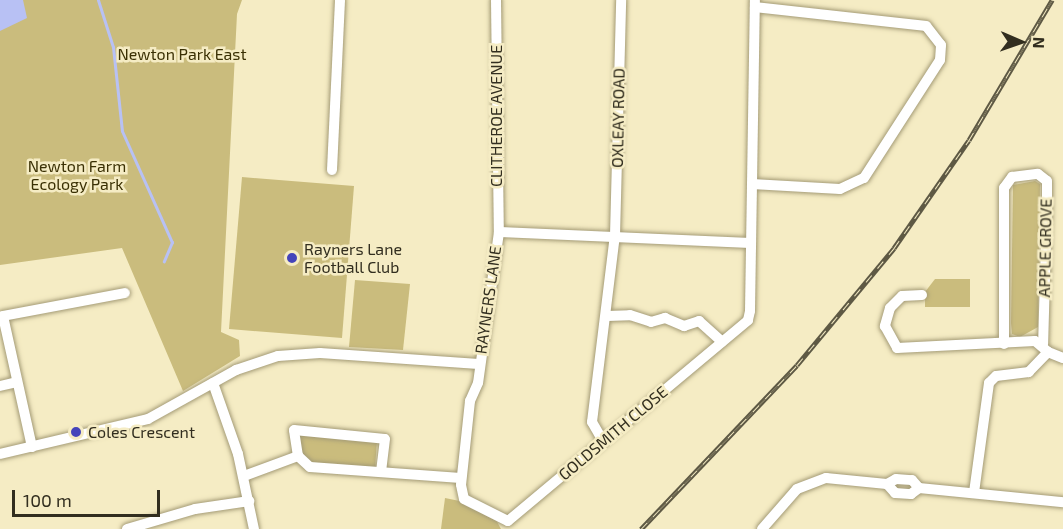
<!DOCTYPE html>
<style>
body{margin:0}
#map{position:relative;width:1063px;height:529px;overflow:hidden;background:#f5ecc4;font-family:"Exo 2",sans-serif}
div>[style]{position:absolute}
.green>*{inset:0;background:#cabc7d}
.water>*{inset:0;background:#b8c1f4}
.stream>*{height:3px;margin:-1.5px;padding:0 1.5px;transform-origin:1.5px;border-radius:1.5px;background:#b8c1f4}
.roads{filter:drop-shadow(0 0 2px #a49b76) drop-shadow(0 0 2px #a49b76)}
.minor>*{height:10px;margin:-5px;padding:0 5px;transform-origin:5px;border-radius:5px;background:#fff}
.rail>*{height:5px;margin-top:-2.5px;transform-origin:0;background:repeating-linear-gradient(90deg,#f5ecc4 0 9px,#5e5944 0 18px);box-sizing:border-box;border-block:2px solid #5e5944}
.dots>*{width:16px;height:16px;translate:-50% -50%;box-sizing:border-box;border:3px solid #f5ecc4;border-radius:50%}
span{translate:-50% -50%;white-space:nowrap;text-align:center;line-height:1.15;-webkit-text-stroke:5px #f5ecc4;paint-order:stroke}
.park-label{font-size:16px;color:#3a3004}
.street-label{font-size:16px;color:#322e1f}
.poi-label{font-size:16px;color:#322e1f}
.left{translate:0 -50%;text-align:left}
.north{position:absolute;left:991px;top:12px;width:60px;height:60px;-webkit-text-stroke:4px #f5ecc4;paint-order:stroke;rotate:92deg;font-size:16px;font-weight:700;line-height:24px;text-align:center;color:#322e1f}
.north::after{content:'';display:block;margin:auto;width:21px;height:27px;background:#322e1f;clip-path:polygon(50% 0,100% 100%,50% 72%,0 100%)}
.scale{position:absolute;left:12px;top:490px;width:148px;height:27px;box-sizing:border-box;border:3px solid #322e1f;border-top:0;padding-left:8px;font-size:18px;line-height:21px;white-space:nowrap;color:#322e1f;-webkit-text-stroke:4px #f5ecc4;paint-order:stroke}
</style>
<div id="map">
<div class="green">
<div style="clip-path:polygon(0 0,242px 0,237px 14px,221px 332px,239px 340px,240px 356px,183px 391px,122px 248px,0 265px)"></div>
<div style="clip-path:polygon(242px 177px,354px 186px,342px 338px,229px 329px)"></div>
<div style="clip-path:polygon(1035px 181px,1040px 184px,1038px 327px,1020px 337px,1012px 334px,1011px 323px,1013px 185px)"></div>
<div style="clip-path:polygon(935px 279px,970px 279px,970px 307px,925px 307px,925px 292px)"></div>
<div style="clip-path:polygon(355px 280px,410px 284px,403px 350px,349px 347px)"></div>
<div style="clip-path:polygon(300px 435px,377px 439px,375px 470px,302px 461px)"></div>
<div style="clip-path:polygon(445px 498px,489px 507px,501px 529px,441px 529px)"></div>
</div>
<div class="water">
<div style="clip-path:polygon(0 0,23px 0,27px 18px,0 31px)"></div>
</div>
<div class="stream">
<div style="left:98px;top:0;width:49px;rotate:72.3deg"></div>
<div style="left:113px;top:47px;width:84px;rotate:83.9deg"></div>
<div style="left:122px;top:131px;width:122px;rotate:65.8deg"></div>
<div style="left:172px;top:242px;width:21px;rotate:113deg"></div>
</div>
<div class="roads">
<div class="minor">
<div style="left:496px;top:0;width:232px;rotate:89.3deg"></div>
<div style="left:332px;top:170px;width:170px;rotate:-87.3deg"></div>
<div style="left:752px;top:184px;width:88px;rotate:3.3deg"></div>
<div style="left:840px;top:189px;width:26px;rotate:-25deg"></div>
<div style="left:864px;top:178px;width:140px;rotate:-57.2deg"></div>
<div style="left:940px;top:60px;width:15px;rotate:-86deg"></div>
<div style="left:941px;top:45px;width:24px;rotate:-128deg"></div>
<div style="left:926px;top:26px;width:172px;rotate:-173.7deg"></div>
<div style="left:751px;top:243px;width:252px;rotate:-177.5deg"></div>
<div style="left:499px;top:232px;width:152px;rotate:97.9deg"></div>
<div style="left:478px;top:383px;width:20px;rotate:114deg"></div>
<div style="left:470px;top:401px;width:84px;rotate:96.1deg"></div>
<div style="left:461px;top:485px;width:14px;rotate:78deg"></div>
<div style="left:464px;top:499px;width:49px;rotate:26.6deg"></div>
<div style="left:508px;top:521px;width:313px;rotate:-39.9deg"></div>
<div style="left:748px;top:320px;width:9px;rotate:-77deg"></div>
<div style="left:750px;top:311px;width:311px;rotate:-89.1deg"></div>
<div style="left:922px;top:295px;width:20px;rotate:177deg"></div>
<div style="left:902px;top:296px;width:17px;rotate:135deg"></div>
<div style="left:890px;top:308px;width:19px;rotate:106deg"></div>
<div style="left:885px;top:326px;width:25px;rotate:61deg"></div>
<div style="left:897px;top:348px;width:138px;rotate:-2.9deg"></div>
<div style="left:1035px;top:341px;width:17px;rotate:40deg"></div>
<div style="left:1048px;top:352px;width:28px;rotate:134deg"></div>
<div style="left:1029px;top:372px;width:33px;rotate:173deg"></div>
<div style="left:996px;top:376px;width:10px;rotate:135deg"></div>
<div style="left:989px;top:383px;width:111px;rotate:97.8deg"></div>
<div style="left:607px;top:316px;width:23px;rotate:-2deg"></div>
<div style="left:630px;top:315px;width:22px;rotate:18deg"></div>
<div style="left:651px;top:322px;width:15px;rotate:-16deg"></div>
<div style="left:665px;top:318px;width:21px;rotate:23deg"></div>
<div style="left:684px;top:326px;width:16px;rotate:-18deg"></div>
<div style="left:699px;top:321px;width:31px;rotate:42deg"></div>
<div style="left:1004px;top:344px;width:156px;rotate:-90deg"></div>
<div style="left:1004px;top:188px;width:14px;rotate:-54deg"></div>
<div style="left:1012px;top:177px;width:26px;rotate:-7deg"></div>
<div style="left:1038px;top:174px;width:11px;rotate:38deg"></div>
<div style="left:1047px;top:181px;width:24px;rotate:90deg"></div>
<div style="left:1047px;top:205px;width:139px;rotate:91.6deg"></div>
<div style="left:1048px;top:352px;width:16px;rotate:22deg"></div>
<div style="left:213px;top:383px;width:75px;rotate:70.6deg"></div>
<div style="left:238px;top:454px;width:77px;rotate:78deg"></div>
<div style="left:0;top:386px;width:17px;rotate:-13deg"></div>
<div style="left:603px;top:441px;width:22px;rotate:-120deg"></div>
<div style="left:592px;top:422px;width:187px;rotate:-83deg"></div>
<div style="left:615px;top:236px;width:236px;rotate:-88.5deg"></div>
<div style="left:32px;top:447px;width:134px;rotate:-102.5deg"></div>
<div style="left:3px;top:316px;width:124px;rotate:-10.7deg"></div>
<div style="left:0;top:454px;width:152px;rotate:-13.3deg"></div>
<div style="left:148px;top:419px;width:101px;rotate:-29.1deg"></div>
<div style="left:236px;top:370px;width:44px;rotate:-18.4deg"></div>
<div style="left:278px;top:356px;width:42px;rotate:-4.1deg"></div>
<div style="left:320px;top:353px;width:159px;rotate:4deg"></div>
<div style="left:298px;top:456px;width:16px;rotate:43deg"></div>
<div style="left:310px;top:467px;width:151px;rotate:4.2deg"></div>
<div style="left:298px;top:456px;width:26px;rotate:-99deg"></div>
<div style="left:294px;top:430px;width:91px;rotate:5.6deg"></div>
<div style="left:385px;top:439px;width:31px;rotate:97deg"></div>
<div style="left:244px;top:476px;width:58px;rotate:-20.3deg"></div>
<div style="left:887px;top:484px;width:12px;rotate:48deg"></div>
<div style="left:895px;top:493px;width:16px;rotate:4deg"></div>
<div style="left:911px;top:494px;width:10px;rotate:-37deg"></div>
<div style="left:127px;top:529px;width:71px;rotate:-16.4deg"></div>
<div style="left:195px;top:509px;width:55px;rotate:-8.4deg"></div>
<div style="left:762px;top:529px;width:53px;rotate:-48.8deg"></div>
<div style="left:797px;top:489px;width:31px;rotate:-21deg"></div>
<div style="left:826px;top:478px;width:61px;rotate:5.6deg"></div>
<div style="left:887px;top:484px;width:10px;rotate:-29deg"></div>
<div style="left:896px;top:479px;width:16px;rotate:4deg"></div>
<div style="left:912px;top:480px;width:11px;rotate:49deg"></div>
<div style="left:919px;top:488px;width:145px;rotate:5.6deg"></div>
</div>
</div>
<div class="rail">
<div style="left:641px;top:529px;width:226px;rotate:-46.4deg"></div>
<div style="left:797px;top:365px;width:152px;rotate:-50.3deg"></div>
<div style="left:894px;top:248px;width:131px;rotate:-55.2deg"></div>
<div style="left:969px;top:140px;width:163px;rotate:-59.3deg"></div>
</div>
<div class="dots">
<div style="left:292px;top:258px;background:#4444ba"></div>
<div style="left:76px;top:432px;background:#4444ba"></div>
</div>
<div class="park-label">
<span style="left:182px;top:54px">Newton Park East</span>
<span style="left:77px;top:175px">Newton Farm<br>Ecology Park</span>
</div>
<div class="street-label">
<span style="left:496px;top:116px;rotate:-90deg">CLITHEROE AVENUE</span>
<span style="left:618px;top:118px;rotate:-89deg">OXLEAY ROAD</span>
<span style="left:1045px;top:248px;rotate:-89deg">APPLE GROVE</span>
<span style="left:488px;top:300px;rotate:-82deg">RAYNERS LANE</span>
<span style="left:613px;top:433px;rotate:-40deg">GOLDSMITH CLOSE</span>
</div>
<div class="poi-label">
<span class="left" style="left:304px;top:258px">Rayners Lane<br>Football Club</span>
<span class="left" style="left:88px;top:432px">Coles Crescent</span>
</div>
<div class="north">N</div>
<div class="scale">100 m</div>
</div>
